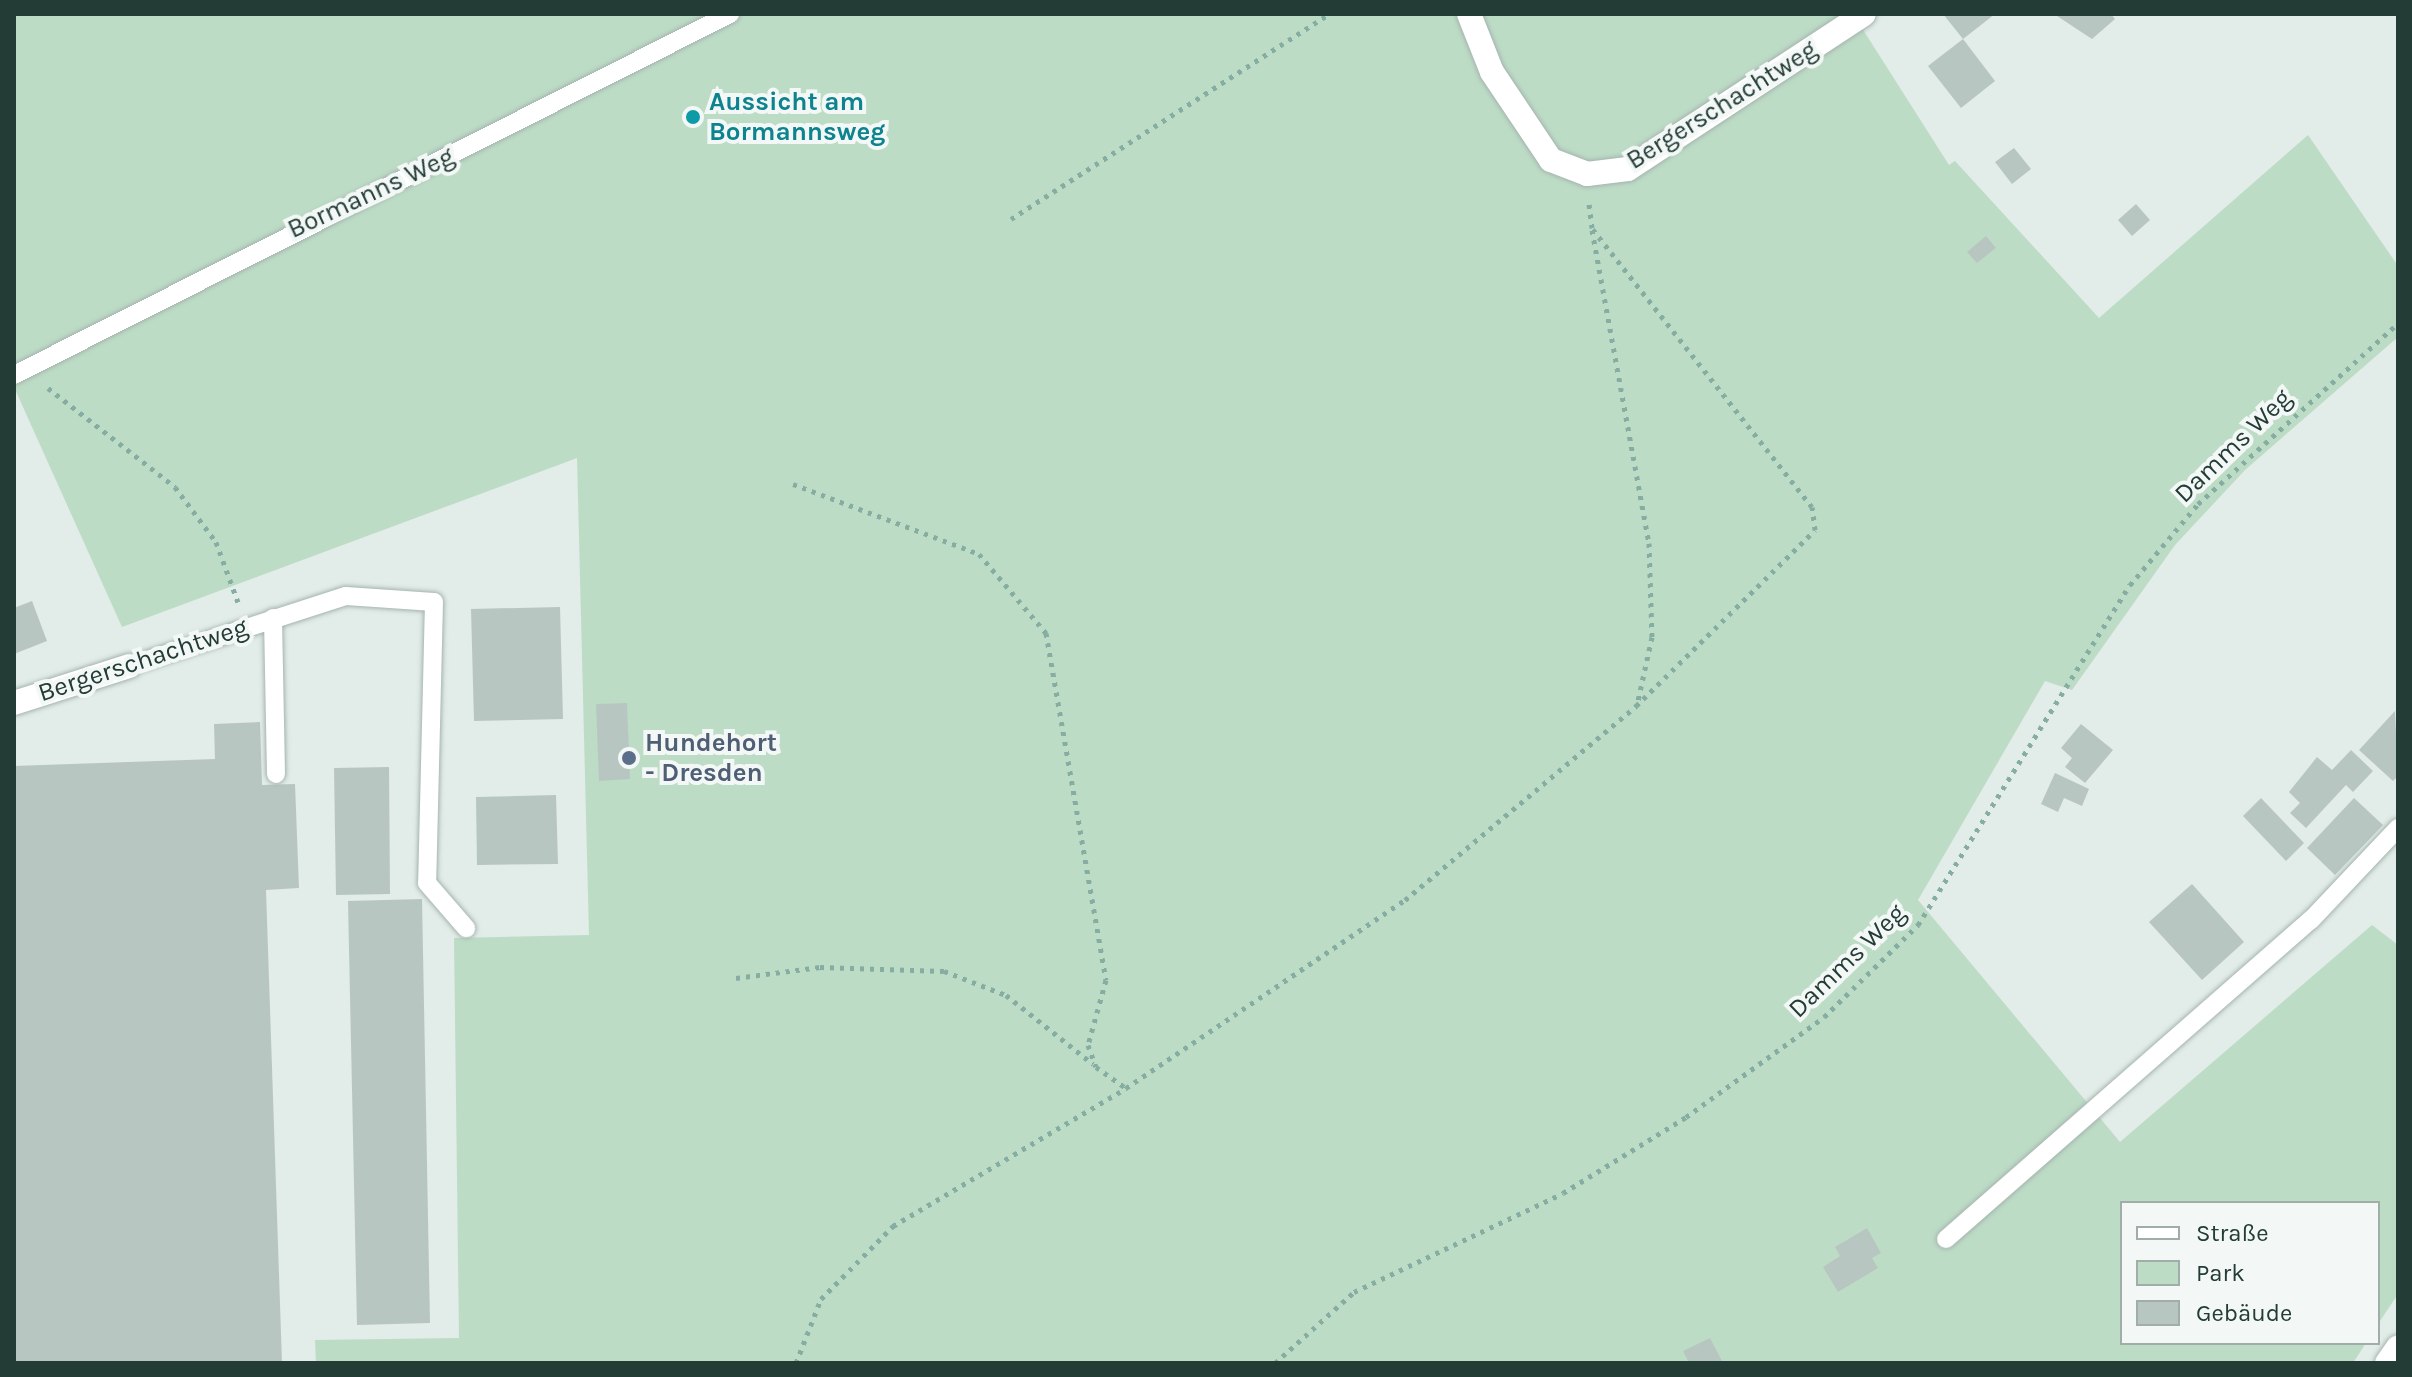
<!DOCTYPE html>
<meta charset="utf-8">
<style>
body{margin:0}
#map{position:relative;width:2412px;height:1377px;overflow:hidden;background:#e2ece8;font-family:Karla,sans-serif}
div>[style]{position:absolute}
.green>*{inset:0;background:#bddcc6}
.building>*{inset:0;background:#b8c6c1}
.path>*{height:5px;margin-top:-2.5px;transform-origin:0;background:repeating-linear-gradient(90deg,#85ada2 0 4px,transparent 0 10px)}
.roads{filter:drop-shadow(0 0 2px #a5b4af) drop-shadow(0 0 2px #a5b4af)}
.lane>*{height:18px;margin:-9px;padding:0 9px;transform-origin:9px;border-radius:9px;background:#fff}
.street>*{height:24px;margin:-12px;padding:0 12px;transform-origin:12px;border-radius:12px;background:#fff}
.dots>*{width:22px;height:22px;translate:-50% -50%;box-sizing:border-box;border:4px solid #f3f8f6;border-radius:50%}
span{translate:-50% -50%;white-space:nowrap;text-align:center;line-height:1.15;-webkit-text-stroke:8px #f3f8f6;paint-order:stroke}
.culture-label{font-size:26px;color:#0d838f;font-weight:700}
.left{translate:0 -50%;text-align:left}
.street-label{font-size:26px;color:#233c36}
.service-label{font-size:26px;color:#4e5e75;font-weight:700}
.frame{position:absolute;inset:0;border:16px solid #233c36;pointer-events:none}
.legend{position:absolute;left:2120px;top:1201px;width:260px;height:144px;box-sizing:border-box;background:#f3f8f6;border:2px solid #a0ada9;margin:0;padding:10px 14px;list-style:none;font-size:24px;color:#233c36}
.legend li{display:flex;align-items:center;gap:16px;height:40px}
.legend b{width:40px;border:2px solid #a0ada9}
</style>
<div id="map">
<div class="green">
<div style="clip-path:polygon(14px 14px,1853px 14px,1949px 165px,1955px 161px,2099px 318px,2308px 135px,2398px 266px,2398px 337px,2245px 470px,2175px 545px,2072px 690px,2045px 681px,1918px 900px,2120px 1142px,2372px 925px,2398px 945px,2398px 1294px,2378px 1324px,2378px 1203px,2122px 1203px,2122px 1343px,2366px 1343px,2353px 1363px,316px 1363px,315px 1340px,459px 1338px,454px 938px,589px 935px,577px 458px,122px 627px,14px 387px)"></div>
</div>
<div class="building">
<div style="clip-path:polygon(1943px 14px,1995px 14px,1963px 39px)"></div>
<div style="clip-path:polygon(2054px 14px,2111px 14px,2115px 19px,2092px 39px)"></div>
<div style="clip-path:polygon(1963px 39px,1995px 81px,1961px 108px,1928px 66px)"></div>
<div style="clip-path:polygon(2014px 148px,2031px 169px,2012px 184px,1995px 162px)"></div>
<div style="clip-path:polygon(2136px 204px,2150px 220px,2132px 236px,2118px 220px)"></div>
<div style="clip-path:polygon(1986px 236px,1996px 248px,1977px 263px,1967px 252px)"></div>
<div style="clip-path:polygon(32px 601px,47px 641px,14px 654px,14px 608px)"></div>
<div style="clip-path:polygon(560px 607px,563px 719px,474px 721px,471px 609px)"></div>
<div style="clip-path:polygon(627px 703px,630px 779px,599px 781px,596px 704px)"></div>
<div style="clip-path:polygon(2395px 711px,2398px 776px,2393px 781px,2359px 750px)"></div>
<div style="clip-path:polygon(260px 722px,262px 785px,295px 784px,299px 888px,266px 890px,282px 1363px,14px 1363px,14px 766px,215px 759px,214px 724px)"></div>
<div style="clip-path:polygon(2081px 724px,2113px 750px,2085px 783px,2065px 767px,2072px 758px,2061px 748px)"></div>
<div style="clip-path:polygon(2351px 750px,2373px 771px,2353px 792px,2346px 785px,2306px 828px,2290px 813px,2300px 803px,2289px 792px,2317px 757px,2332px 770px)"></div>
<div style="clip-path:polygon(389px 767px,390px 894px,336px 895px,334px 768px)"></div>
<div style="clip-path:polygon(2055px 773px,2089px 789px,2082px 806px,2064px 798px,2058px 812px,2041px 804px)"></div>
<div style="clip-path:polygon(556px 795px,558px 864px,477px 865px,476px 797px)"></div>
<div style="clip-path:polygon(2261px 798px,2304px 843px,2286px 861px,2243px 816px)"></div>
<div style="clip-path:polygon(2354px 798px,2383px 825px,2335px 875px,2307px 848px)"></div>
<div style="clip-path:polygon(2192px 884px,2244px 942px,2202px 980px,2149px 922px)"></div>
<div style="clip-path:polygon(422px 899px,430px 1323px,357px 1325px,348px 901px)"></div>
<div style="clip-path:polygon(1867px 1228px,1881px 1253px,1872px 1258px,1878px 1268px,1838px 1292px,1823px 1267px,1840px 1256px,1835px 1247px)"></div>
<div style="clip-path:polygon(1710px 1338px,1723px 1363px,1689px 1363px,1683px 1351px)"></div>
</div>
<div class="path">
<div style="left:1011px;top:219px;width:378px;rotate:-32.8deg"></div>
<div style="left:1592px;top:230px;width:318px;rotate:79.7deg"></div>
<div style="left:1649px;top:543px;width:94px;rotate:88.2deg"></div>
<div style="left:1652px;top:637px;width:70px;rotate:102.4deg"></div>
<div style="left:48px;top:388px;width:161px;rotate:37.9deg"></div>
<div style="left:175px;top:487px;width:69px;rotate:53.3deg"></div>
<div style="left:216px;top:542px;width:64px;rotate:69.9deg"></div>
<div style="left:793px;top:484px;width:199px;rotate:20.6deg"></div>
<div style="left:979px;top:554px;width:104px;rotate:49.7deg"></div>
<div style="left:1046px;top:633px;width:352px;rotate:80.2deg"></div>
<div style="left:1106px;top:980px;width:67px;rotate:105.5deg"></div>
<div style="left:1088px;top:1045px;width:23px;rotate:70deg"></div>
<div style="left:1096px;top:1067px;width:37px;rotate:35deg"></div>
<div style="left:736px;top:978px;width:85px;rotate:-7.5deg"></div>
<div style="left:820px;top:967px;width:124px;rotate:1.8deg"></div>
<div style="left:944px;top:971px;width:66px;rotate:21.2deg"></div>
<div style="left:1006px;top:995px;width:111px;rotate:38.4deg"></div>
<div style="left:796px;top:1363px;width:69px;rotate:-68.7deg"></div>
<div style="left:821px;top:1299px;width:103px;rotate:-45.4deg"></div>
<div style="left:893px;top:1226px;width:271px;rotate:-30.6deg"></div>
<div style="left:1126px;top:1088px;width:336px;rotate:-34deg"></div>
<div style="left:1405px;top:900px;width:302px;rotate:-40deg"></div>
<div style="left:1636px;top:706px;width:251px;rotate:-44.5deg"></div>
<div style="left:1815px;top:530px;width:23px;rotate:-97deg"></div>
<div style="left:1812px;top:507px;width:355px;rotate:-128.3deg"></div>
<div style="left:1592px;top:228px;width:24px;rotate:-97deg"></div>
<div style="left:1275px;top:1363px;width:106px;rotate:-41.9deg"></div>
<div style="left:1354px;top:1292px;width:231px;rotate:-25.3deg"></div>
<div style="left:1563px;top:1193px;width:145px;rotate:-31.7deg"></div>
<div style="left:1686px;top:1117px;width:170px;rotate:-35.9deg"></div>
<div style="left:1824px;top:1017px;width:132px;rotate:-44.4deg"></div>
<div style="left:1918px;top:925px;width:401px;rotate:-58.1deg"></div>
<div style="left:2130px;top:585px;width:106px;rotate:-50deg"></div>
<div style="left:2198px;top:504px;width:270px;rotate:-42.1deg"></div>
</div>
<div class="roads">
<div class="lane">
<div style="left:14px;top:375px;width:802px;rotate:-26.76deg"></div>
<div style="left:273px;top:618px;width:156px;rotate:88.9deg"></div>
<div style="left:129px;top:666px;width:228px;rotate:-17.9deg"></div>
<div style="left:346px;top:596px;width:88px;rotate:3.9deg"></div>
<div style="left:434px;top:602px;width:281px;rotate:91.4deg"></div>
<div style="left:427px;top:883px;width:60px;rotate:49.1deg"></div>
<div style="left:1946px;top:1239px;width:485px;rotate:-41.2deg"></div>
<div style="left:2311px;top:920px;width:127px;rotate:-46.6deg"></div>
</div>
<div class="street">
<div style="left:1469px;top:14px;width:62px;rotate:68.4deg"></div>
<div style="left:1492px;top:72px;width:106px;rotate:56.2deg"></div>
<div style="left:1551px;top:160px;width:39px;rotate:21deg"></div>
<div style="left:1587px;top:174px;width:41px;rotate:-7deg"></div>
<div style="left:1628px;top:169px;width:282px;rotate:-33.3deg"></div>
<div style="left:14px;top:703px;width:121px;rotate:-17.8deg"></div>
<div style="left:2387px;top:1363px;width:19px;rotate:-55deg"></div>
</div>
</div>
<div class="dots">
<div style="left:693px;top:117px;background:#0f9aa8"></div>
<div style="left:629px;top:758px;background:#5c6f8a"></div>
</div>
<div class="culture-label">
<span class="left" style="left:709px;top:117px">Aussicht am<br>Bormannsweg</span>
</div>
<div class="street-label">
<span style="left:1722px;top:105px;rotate:-32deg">Bergerschachtweg</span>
<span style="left:371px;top:193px;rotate:-25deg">Bormanns Weg</span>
<span style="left:2233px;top:446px;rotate:-44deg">Damms Weg</span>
<span style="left:143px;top:660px;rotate:-18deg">Bergerschachtweg</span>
<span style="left:1847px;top:961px;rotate:-44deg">Damms Weg</span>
</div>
<div class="service-label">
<span class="left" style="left:645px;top:758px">Hundehort<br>- Dresden</span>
</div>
<div class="frame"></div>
<ul class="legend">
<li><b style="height:10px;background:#fff"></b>Straße</li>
<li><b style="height:22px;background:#bddcc6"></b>Park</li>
<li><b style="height:22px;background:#b8c6c1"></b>Gebäude</li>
</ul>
</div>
